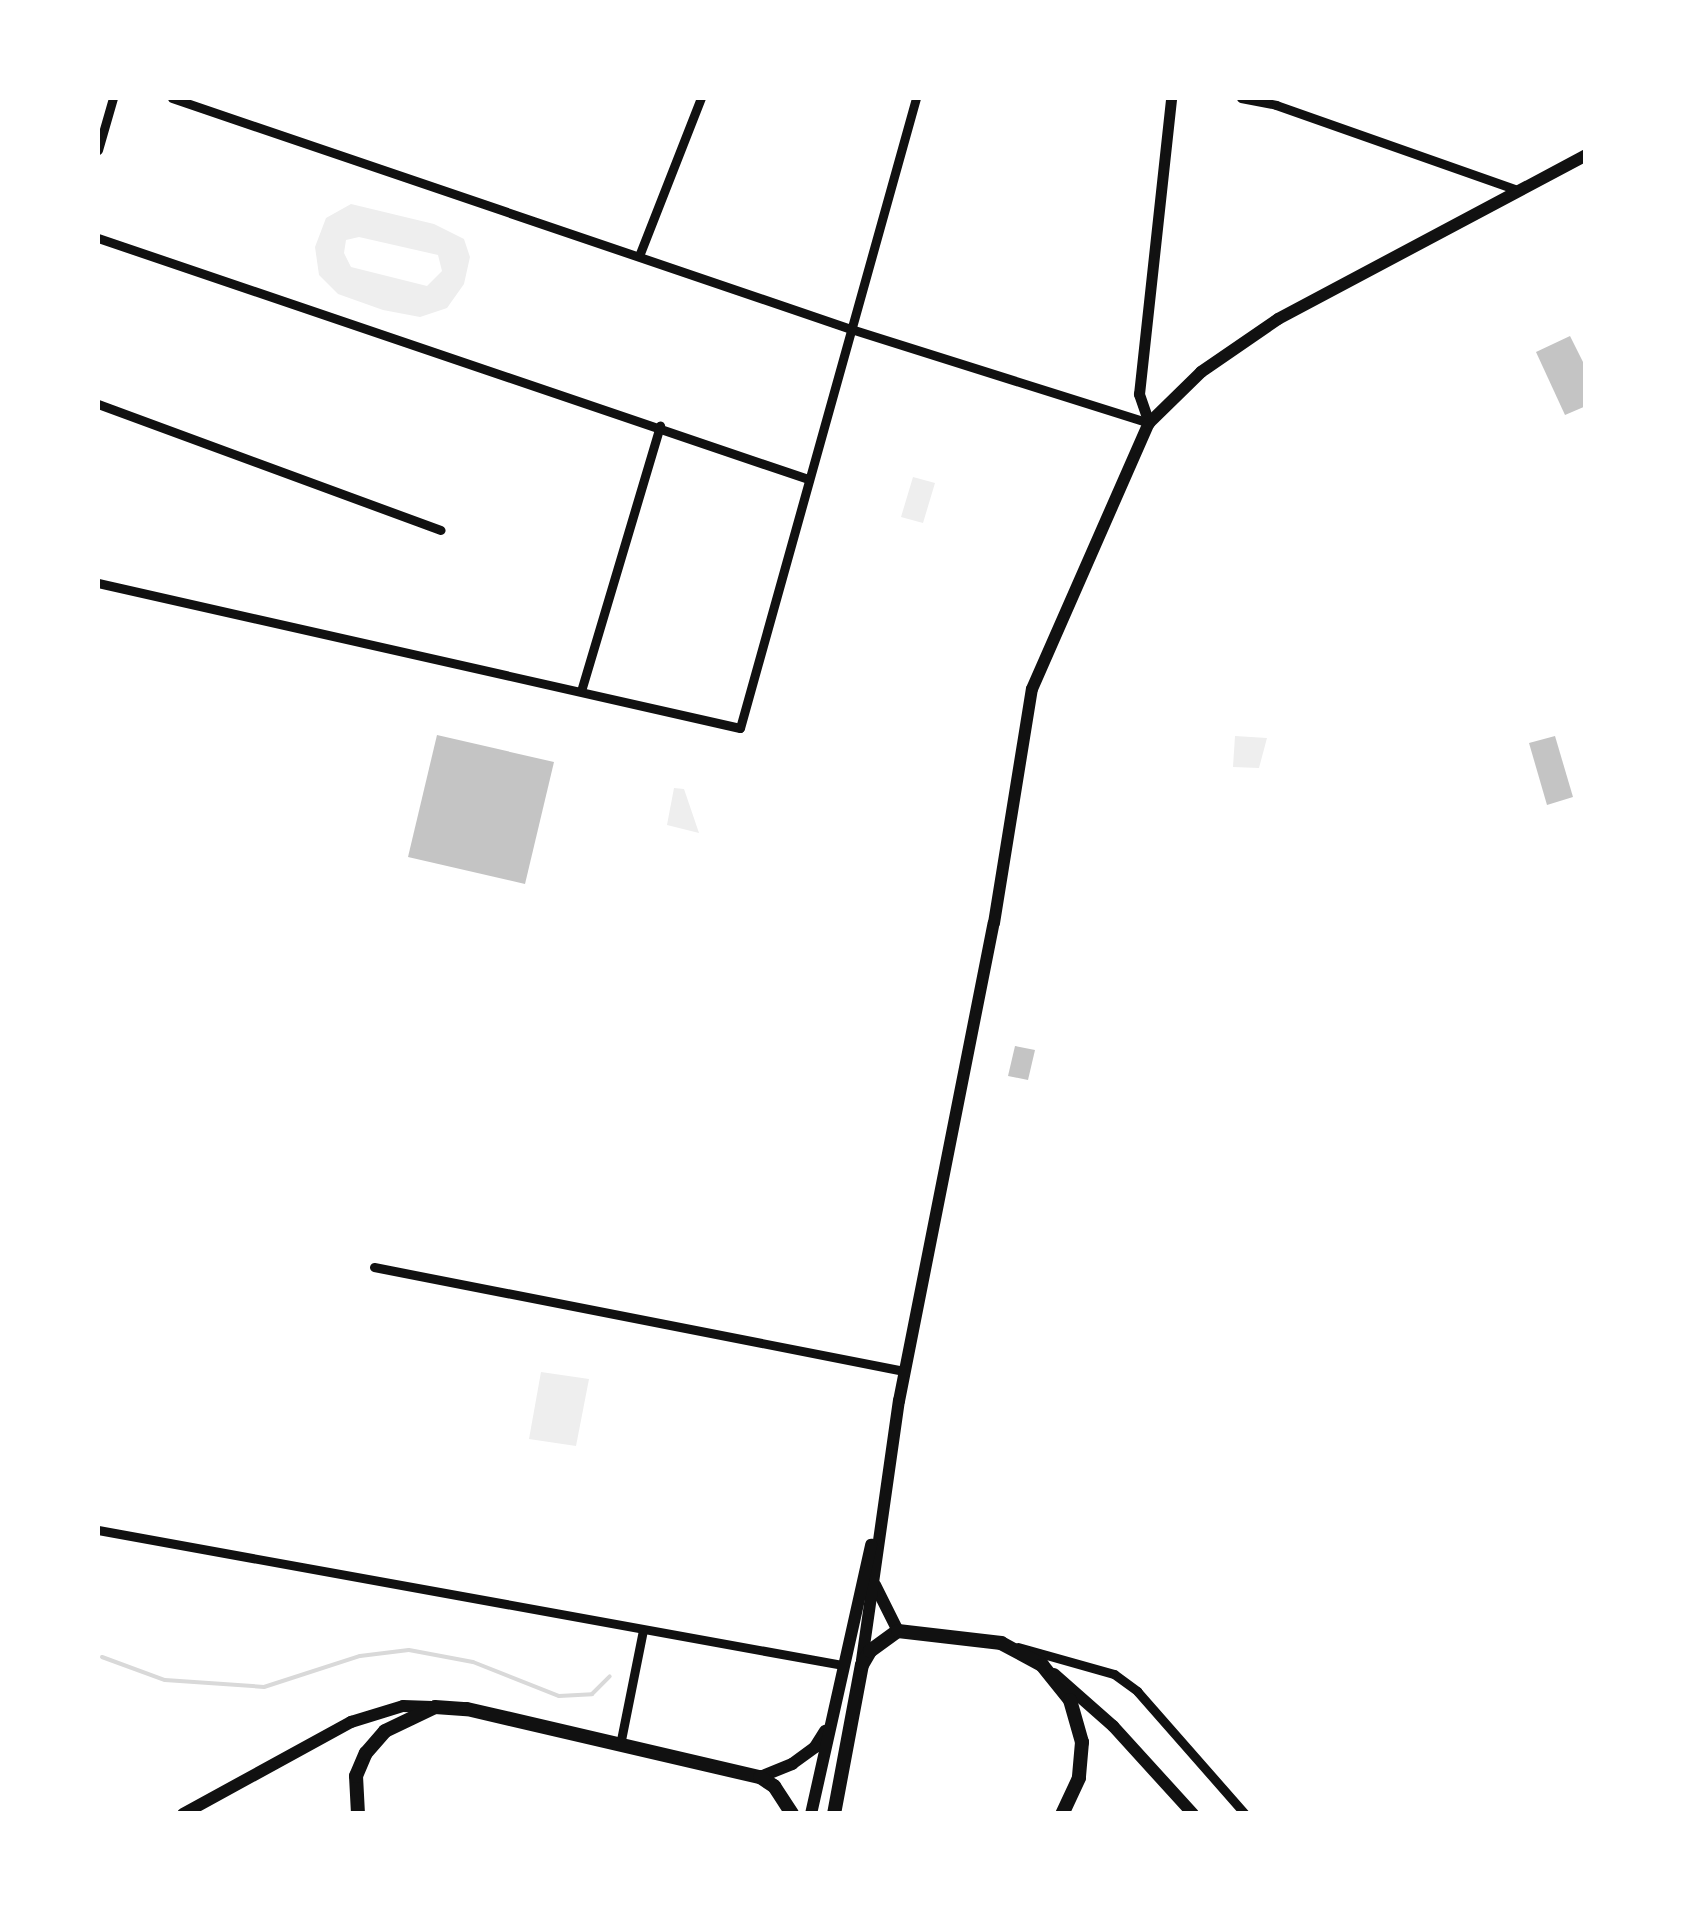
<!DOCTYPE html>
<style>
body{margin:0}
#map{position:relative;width:1683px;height:1911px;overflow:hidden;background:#fff;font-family:"PT Sans Narrow",sans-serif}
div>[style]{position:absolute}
.green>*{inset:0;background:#eee}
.stream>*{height:4px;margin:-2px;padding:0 2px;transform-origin:2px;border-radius:2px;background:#d9d9d9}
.building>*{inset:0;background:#c4c4c4}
.minor>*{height:9px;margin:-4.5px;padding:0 4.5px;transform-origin:4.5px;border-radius:4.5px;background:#111}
.tertiary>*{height:11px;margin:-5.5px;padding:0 5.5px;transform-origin:5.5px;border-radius:5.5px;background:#111}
.secondary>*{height:12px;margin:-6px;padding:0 6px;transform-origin:6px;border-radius:6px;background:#111}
.primary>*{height:14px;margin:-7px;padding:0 7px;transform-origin:7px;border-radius:7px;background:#111}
span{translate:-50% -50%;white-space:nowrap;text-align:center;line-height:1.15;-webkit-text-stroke:9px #fff;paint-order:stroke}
.frame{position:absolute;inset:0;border:100px solid #fff;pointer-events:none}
</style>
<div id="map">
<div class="green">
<div style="clip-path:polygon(evenodd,351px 204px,434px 224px,464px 239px,470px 257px,464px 284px,447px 308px,420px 317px,383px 310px,338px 294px,319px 275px,315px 247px,326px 218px,351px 204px,359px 237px,438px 255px,442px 271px,427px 286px,351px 267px,344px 253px,346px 240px,359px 237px)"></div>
<div style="clip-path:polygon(913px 477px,935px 483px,923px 523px,901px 517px)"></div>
<div style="clip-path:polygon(1235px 736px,1267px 738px,1259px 768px,1233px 767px)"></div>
<div style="clip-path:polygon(674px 788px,684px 789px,699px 833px,667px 825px)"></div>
<div style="clip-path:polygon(541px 1372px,589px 1379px,576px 1446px,529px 1439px)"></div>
</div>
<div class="stream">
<div style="left:102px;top:1657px;width:67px;rotate:20.1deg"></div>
<div style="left:165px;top:1680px;width:99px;rotate:4deg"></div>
<div style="left:264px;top:1687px;width:101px;rotate:-17.9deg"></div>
<div style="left:360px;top:1656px;width:49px;rotate:-7deg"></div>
<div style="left:409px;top:1650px;width:65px;rotate:10.6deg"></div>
<div style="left:473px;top:1662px;width:92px;rotate:21.6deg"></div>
<div style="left:559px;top:1696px;width:33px;rotate:-3deg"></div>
<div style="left:592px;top:1694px;width:25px;rotate:-45deg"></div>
</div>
<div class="building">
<div style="clip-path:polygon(1570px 336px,1586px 368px,1586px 406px,1565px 415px,1536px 352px)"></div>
<div style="clip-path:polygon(437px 735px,554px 762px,525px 884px,408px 857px)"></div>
<div style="clip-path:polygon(1555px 736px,1573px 797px,1547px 805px,1529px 743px)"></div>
<div style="clip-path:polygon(1015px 1046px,1035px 1050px,1028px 1080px,1008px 1076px)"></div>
</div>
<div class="minor">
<div style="left:172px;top:98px;width:717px;rotate:18.79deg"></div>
<div style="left:851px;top:329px;width:312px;rotate:17.5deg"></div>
<div style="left:1241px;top:98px;width:36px;rotate:11deg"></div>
<div style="left:1276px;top:105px;width:256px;rotate:19.4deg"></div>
<div style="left:98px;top:150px;width:54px;rotate:-73.9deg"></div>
<div style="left:98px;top:238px;width:750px;rotate:18.75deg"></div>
<div style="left:639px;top:256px;width:170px;rotate:-68.6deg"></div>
<div style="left:98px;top:404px;width:365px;rotate:20.2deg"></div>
<div style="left:98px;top:583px;width:658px;rotate:12.73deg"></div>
<div style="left:740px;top:728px;width:654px;rotate:-74.39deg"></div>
<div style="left:581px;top:691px;width:277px;rotate:-73.4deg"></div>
<div style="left:374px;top:1267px;width:540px;rotate:11.1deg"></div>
<div style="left:98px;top:1530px;width:756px;rotate:10.28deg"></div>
<div style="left:1018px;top:1647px;width:100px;rotate:15.7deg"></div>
<div style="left:1114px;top:1674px;width:29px;rotate:36deg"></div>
<div style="left:1137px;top:1691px;width:164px;rotate:48.7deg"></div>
<div style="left:620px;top:1745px;width:117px;rotate:-78.7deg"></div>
</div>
<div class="tertiary">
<div style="left:1149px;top:423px;width:31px;rotate:-109deg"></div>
<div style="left:1139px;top:394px;width:298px;rotate:-83.8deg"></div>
</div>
<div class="secondary">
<div style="left:875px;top:1585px;width:51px;rotate:63.4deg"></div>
<div style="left:862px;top:1660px;width:262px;rotate:-81.9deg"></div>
<div style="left:899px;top:1401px;width:487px;rotate:-78.8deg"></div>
<div style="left:994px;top:923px;width:237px;rotate:-80.8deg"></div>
<div style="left:1032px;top:689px;width:291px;rotate:-66.3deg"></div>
<div style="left:1149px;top:423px;width:73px;rotate:-44.4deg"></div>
<div style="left:1201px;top:372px;width:93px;rotate:-34.5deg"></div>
<div style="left:1278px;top:319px;width:349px;rotate:-28deg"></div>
<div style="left:1054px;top:1674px;width:79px;rotate:41.4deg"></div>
<div style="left:1113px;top:1726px;width:119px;rotate:47.7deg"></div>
<div style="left:760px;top:1777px;width:35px;rotate:-22deg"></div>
<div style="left:792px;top:1764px;width:29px;rotate:-36deg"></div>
<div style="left:815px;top:1747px;width:19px;rotate:-58deg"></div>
<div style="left:183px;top:1814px;width:192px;rotate:-28.7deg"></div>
<div style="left:351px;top:1722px;width:54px;rotate:-17.1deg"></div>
<div style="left:403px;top:1706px;width:29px;rotate:2deg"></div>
<div style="left:811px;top:1814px;width:276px;rotate:-77.4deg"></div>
</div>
<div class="primary">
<div style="left:358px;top:1814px;width:38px;rotate:-93deg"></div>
<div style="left:356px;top:1776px;width:25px;rotate:-67deg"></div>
<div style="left:366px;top:1753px;width:29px;rotate:-49deg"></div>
<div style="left:385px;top:1731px;width:55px;rotate:-25.6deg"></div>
<div style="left:435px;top:1707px;width:32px;rotate:4deg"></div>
<div style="left:467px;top:1709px;width:301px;rotate:13.1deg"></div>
<div style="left:760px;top:1777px;width:17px;rotate:33deg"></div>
<div style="left:774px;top:1786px;width:33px;rotate:57deg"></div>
<div style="left:834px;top:1814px;width:152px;rotate:-79.4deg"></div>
<div style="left:862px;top:1665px;width:16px;rotate:-60deg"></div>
<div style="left:870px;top:1651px;width:34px;rotate:-36deg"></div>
<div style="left:898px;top:1631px;width:104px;rotate:6.6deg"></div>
<div style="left:1001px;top:1643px;width:47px;rotate:28.2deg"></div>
<div style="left:1042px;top:1665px;width:45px;rotate:51.3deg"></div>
<div style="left:1070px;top:1700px;width:44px;rotate:74.1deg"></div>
<div style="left:1082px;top:1742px;width:36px;rotate:95deg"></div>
<div style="left:1079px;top:1778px;width:40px;rotate:115deg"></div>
</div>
<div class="frame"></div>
</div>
